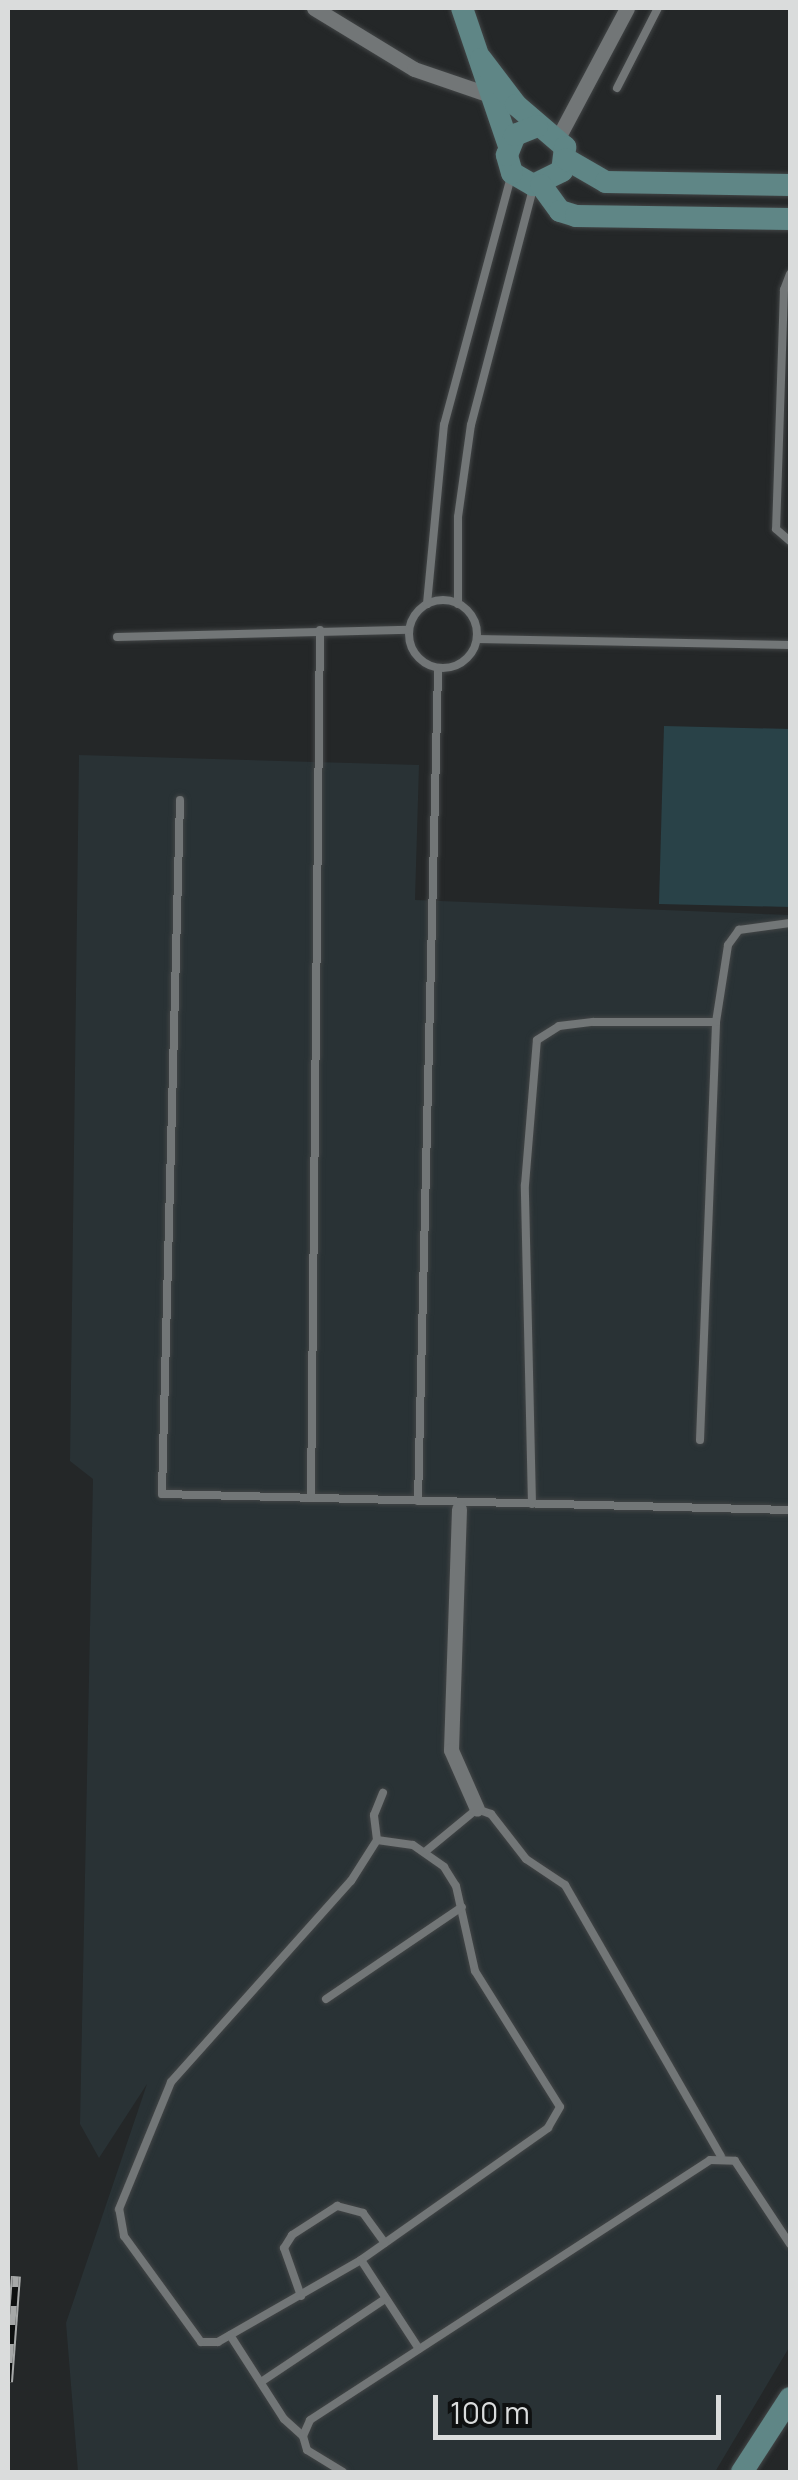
<!DOCTYPE html>
<style>
body{margin:0}
#map{position:relative;width:798px;height:2480px;overflow:hidden;background:#242728;font-family:Manrope,sans-serif}
div>[style]{position:absolute}
.built>*{inset:0;background:#293235}
.green>*{inset:0;background:#294248}
.roads{filter:drop-shadow(0 0 2px #424546) drop-shadow(0 0 2px #424546)}
.service>*{height:8px;margin:-4px;padding:0 4px;transform-origin:4px;border-radius:4px;background:#727677}
.service>.ring{margin:-4px;padding:0;box-sizing:content-box;background:none;border:8px solid #727677;border-radius:50%}
.minor>*{height:15px;margin:-7.5px;padding:0 7.5px;transform-origin:7.5px;border-radius:7.5px;background:#727677}
.secondary>*{height:22px;margin:-11px;padding:0 11px;transform-origin:11px;border-radius:11px;background:#5f8686}
.rail>*{height:10px;margin-top:-5px;transform-origin:0;background:repeating-linear-gradient(90deg,#0e1010 0 19px,#a6a8a8 0 38px);box-sizing:border-box;border-block:2px solid #a6a8a8}
span{translate:-50% -50%;white-space:nowrap;text-align:center;line-height:1.15;-webkit-text-stroke:9px #0e1010;paint-order:stroke}
.frame{position:absolute;inset:0;border:10px solid #dadcdc;pointer-events:none}
.scale{position:absolute;left:433px;top:2395px;width:288px;height:45px;box-sizing:border-box;border:5px solid #dadcdc;border-top:0;padding-left:12px;font-size:30px;line-height:35px;white-space:nowrap;color:#dadcdc;-webkit-text-stroke:8px #0e1010;paint-order:stroke}
</style>
<div id="map">
<div class="built">
<div style="clip-path:polygon(79px 755px,419px 765px,415px 900px,790px 915px,790px 2346px,715px 2472px,78px 2472px,66px 2323px,147px 2084px,99px 2158px,80px 2124px,93px 1479px,70px 1461px)"></div>
</div>
<div class="green">
<div style="clip-path:polygon(664px 726px,790px 729px,790px 907px,659px 904px)"></div>
</div>
<div class="roads">
<div class="service">
<div style="left:617px;top:88px;width:90px;rotate:-62.9deg"></div>
<div style="left:790px;top:274px;width:17px;rotate:111deg"></div>
<div style="left:784px;top:290px;width:239px;rotate:91.9deg"></div>
<div style="left:776px;top:529px;width:18px;rotate:41deg"></div>
<div class="ring" style="left:409px;top:600px;width:60px;height:60px"></div>
<div style="left:427px;top:604px;width:180px;rotate:-84.6deg"></div>
<div style="left:444px;top:425px;width:257px;rotate:-74.9deg"></div>
<div style="left:458px;top:604px;width:87px;rotate:-90deg"></div>
<div style="left:458px;top:517px;width:93px;rotate:-82deg"></div>
<div style="left:471px;top:425px;width:245px;rotate:-75.3deg"></div>
<div style="left:117px;top:637px;width:292px;rotate:-1.4deg"></div>
<div style="left:477px;top:639px;width:313px;rotate:1.1deg"></div>
<div style="left:180px;top:800px;width:694px;rotate:91.49deg"></div>
<div style="left:162px;top:1494px;width:628px;rotate:1.46deg"></div>
<div style="left:700px;top:1440px;width:418px;rotate:-87.8deg"></div>
<div style="left:716px;top:1022px;width:78px;rotate:-81.1deg"></div>
<div style="left:728px;top:945px;width:19px;rotate:-54deg"></div>
<div style="left:739px;top:930px;width:51px;rotate:-7.8deg"></div>
<div style="left:311px;top:1498px;width:868px;rotate:-89.41deg"></div>
<div style="left:418px;top:1501px;width:833px;rotate:-88.62deg"></div>
<div style="left:532px;top:1504px;width:319px;rotate:-91.3deg"></div>
<div style="left:525px;top:1185px;width:145px;rotate:-85.3deg"></div>
<div style="left:537px;top:1040px;width:26px;rotate:-32deg"></div>
<div style="left:559px;top:1026px;width:34px;rotate:-7deg"></div>
<div style="left:593px;top:1022px;width:123px"></div>
<div style="left:377px;top:1840px;width:36px;rotate:8deg"></div>
<div style="left:413px;top:1845px;width:38px;rotate:35deg"></div>
<div style="left:444px;top:1867px;width:22px;rotate:58deg"></div>
<div style="left:456px;top:1886px;width:87px;rotate:77.4deg"></div>
<div style="left:475px;top:1971px;width:160px;rotate:58deg"></div>
<div style="left:560px;top:2107px;width:24px;rotate:120deg"></div>
<div style="left:548px;top:2128px;width:229px;rotate:144.8deg"></div>
<div style="left:361px;top:2260px;width:165px;rotate:150.2deg"></div>
<div style="left:218px;top:2342px;width:17px;rotate:180deg"></div>
<div style="left:201px;top:2342px;width:131px;rotate:-126deg"></div>
<div style="left:124px;top:2236px;width:27px;rotate:-100deg"></div>
<div style="left:119px;top:2209px;width:137px;rotate:-67.7deg"></div>
<div style="left:171px;top:2082px;width:270px;rotate:-48.2deg"></div>
<div style="left:351px;top:1881px;width:49px;rotate:-57.6deg"></div>
<div style="left:377px;top:1840px;width:25px;rotate:-97deg"></div>
<div style="left:374px;top:1815px;width:24px;rotate:-68deg"></div>
<div style="left:426px;top:1851px;width:66px;rotate:-39.5deg"></div>
<div style="left:477px;top:1809px;width:15px;rotate:20deg"></div>
<div style="left:491px;top:1814px;width:57px;rotate:52.1deg"></div>
<div style="left:526px;top:1859px;width:47px;rotate:33.7deg"></div>
<div style="left:565px;top:1885px;width:313px;rotate:60.1deg"></div>
<div style="left:326px;top:1999px;width:164px;rotate:-34.1deg"></div>
<div style="left:361px;top:2260px;width:106px;rotate:56.9deg"></div>
<div style="left:301px;top:2296px;width:51px;rotate:-109.5deg"></div>
<div style="left:284px;top:2248px;width:15px;rotate:-58deg"></div>
<div style="left:292px;top:2235px;width:54px;rotate:-32.8deg"></div>
<div style="left:337px;top:2206px;width:27px;rotate:15deg"></div>
<div style="left:363px;top:2213px;width:37px;rotate:54deg"></div>
<div style="left:230px;top:2335px;width:100px;rotate:57.3deg"></div>
<div style="left:284px;top:2419px;width:25px;rotate:42deg"></div>
<div style="left:261px;top:2382px;width:149px;rotate:-33.8deg"></div>
<div style="left:343px;top:2472px;width:42px;rotate:-148.6deg"></div>
<div style="left:307px;top:2450px;width:15px;rotate:-106deg"></div>
<div style="left:303px;top:2436px;width:17px;rotate:-66deg"></div>
<div style="left:310px;top:2420px;width:477px;rotate:-33deg"></div>
<div style="left:710px;top:2160px;width:25px;rotate:2deg"></div>
<div style="left:735px;top:2161px;width:100px;rotate:56.5deg"></div>
</div>
<div class="minor">
<div style="left:314px;top:8px;width:117px;rotate:31.4deg"></div>
<div style="left:414px;top:69px;width:83px;rotate:18.9deg"></div>
<div style="left:559px;top:136px;width:145px;rotate:-62deg"></div>
<div style="left:459px;top:1509px;width:241px;rotate:91.9deg"></div>
<div style="left:451px;top:1750px;width:64px;rotate:66.2deg"></div>
</div>
<div class="secondary">
<div style="left:462px;top:8px;width:146px;rotate:71.2deg"></div>
<div style="left:481px;top:59px;width:58px;rotate:52.7deg"></div>
<div style="left:516px;top:105px;width:65px;rotate:40.6deg"></div>
<div style="left:565px;top:147px;width:24px;rotate:97deg"></div>
<div style="left:562px;top:171px;width:32px;rotate:154deg"></div>
<div style="left:533px;top:185px;width:24px;rotate:-150deg"></div>
<div style="left:512px;top:173px;width:19px;rotate:-106deg"></div>
<div style="left:507px;top:155px;width:22px;rotate:-68deg"></div>
<div style="left:515px;top:135px;width:24px;rotate:-22deg"></div>
<div style="left:566px;top:159px;width:46px;rotate:29.9deg"></div>
<div style="left:606px;top:182px;width:184px;rotate:0.9deg"></div>
<div style="left:541px;top:185px;width:32px;rotate:54deg"></div>
<div style="left:560px;top:211px;width:17px;rotate:17deg"></div>
<div style="left:576px;top:216px;width:214px;rotate:0.8deg"></div>
<div style="left:742px;top:2472px;width:88px;rotate:-57deg"></div>
</div>
</div>
<div class="rail">
<div style="left:8px;top:2382px;width:106px;rotate:-85.7deg"></div>
</div>
<div class="frame"></div>
<div class="scale">100 m</div>
</div>
